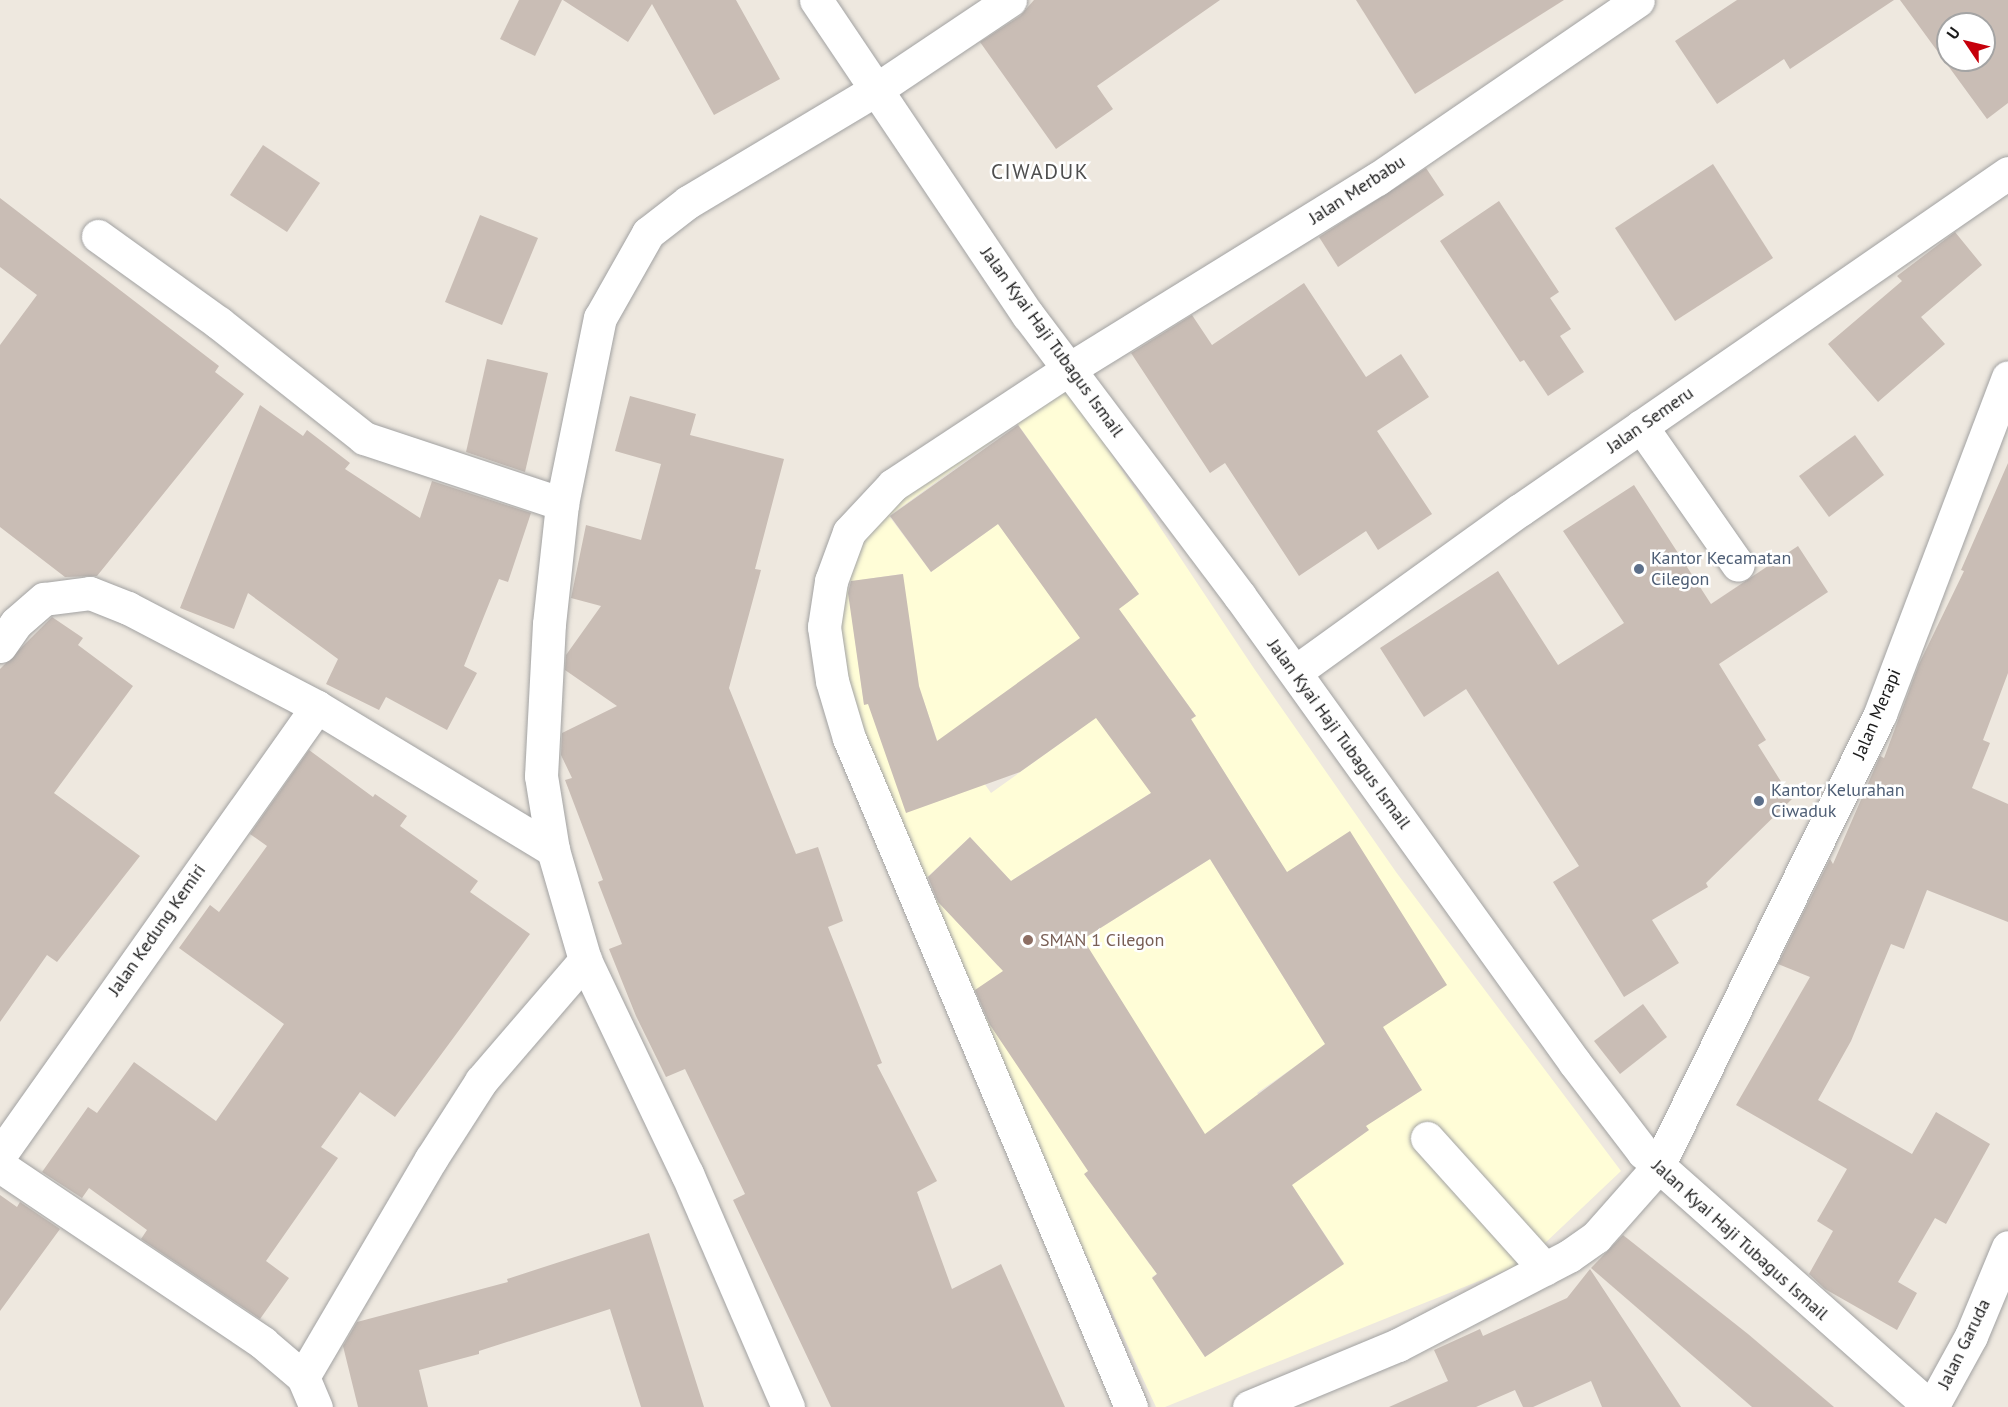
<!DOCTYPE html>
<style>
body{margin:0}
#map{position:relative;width:2008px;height:1407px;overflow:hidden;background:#eee8df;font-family:"PT Sans",sans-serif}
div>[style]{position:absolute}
.education>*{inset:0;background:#fffdd7}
.building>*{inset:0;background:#c9bdb5}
.roads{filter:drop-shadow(0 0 2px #a2a2a2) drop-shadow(0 0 2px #a2a2a2)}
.minor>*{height:33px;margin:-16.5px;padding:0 16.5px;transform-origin:16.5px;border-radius:16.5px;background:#fff}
.dots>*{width:16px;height:16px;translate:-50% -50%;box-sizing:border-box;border:3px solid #fff;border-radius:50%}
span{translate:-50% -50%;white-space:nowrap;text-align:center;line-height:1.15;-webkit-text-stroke:5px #fff;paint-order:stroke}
.street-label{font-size:18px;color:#1b1b1b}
.service-label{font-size:18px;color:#4e5e75}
.left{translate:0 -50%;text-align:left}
.education-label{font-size:18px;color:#785e54}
.quarter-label{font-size:21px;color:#4e4e4e;letter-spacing:1.5px}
.north{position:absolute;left:1936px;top:12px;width:60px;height:60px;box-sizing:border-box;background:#fff;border:2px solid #a4a4a4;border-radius:50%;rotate:305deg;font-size:16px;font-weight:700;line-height:24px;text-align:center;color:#1b1b1b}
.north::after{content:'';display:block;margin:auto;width:21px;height:27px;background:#c6000b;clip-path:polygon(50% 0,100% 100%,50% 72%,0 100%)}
</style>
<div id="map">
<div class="education">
<div style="clip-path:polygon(evenodd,1064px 383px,1255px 670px,1396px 872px,1621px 1171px,1524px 1263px,1165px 1407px,1156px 1407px,947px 955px,853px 718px,838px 611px,853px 541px,916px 487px,1064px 383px,1017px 423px,1139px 594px,1080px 637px,998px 524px,931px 572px,889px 516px,1017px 423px,1064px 383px,902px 574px,920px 696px,864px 704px,847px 582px,902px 574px,1064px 383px,1124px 616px,1196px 716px,1130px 764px,1058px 664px,1124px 616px,1064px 383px,923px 699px,956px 795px,906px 812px,923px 699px,1064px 383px,1079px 730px,991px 793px,949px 733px,1079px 730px,1064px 383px,1213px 754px,1422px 1090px,1373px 1121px,1210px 859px,1083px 939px,998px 966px,921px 883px,970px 837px,1011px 881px,1213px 754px,1064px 383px,1021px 959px,1083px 1163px,970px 994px,1021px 959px,1064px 383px,1314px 1053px,1312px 1170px,1257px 1093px,1314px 1053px,1064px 383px,1085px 1174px,1206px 1225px,1150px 1265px,1085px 1174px,1064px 383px,1291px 1184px,1344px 1263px,1205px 1357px,1152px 1277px,1291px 1184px)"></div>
</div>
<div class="building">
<div style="clip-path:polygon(519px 0,562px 0,535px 56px,500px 39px)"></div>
<div style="clip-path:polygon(563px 0,736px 0,780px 79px,714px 115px,652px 4px,628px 42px)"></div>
<div style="clip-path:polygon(1034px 0,1220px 0,1097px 86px,1113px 109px,1056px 149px,980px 42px,1020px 16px)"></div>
<div style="clip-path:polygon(1356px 0,1564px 0,1415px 94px)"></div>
<div style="clip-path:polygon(1737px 0,1894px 0,1790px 69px,1784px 59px,1717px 104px,1675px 41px)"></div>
<div style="clip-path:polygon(evenodd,1900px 0,2008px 0,2008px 103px,1987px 119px,1900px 0,1948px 24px,1984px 24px,1984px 60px,1948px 60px,1948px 24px)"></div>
<div style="clip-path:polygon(263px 145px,320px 183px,287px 232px,230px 195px)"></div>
<div style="clip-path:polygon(1713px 164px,1773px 258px,1675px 321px,1615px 228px)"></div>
<div style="clip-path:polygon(1426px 168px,1444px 195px,1338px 267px,1319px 237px)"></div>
<div style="clip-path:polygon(0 198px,219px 366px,215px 372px,244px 394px,97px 576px,65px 577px,0 527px,0 345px,37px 295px,0 267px)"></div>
<div style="clip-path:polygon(1499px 201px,1559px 292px,1550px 298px,1571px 329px,1560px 336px,1584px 372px,1548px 396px,1524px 360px,1520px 362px,1440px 241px)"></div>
<div style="clip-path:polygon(480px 215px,538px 238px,502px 325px,445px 302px)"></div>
<div style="clip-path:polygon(1955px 232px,1982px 265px,1921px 317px,1945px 344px,1878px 402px,1828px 344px,1902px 281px,1897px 276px)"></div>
<div style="clip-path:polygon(1304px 283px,1366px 377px,1401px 354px,1429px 397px,1377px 431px,1432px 514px,1378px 550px,1366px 531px,1299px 576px,1225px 463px,1210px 473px,1131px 353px,1192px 315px,1212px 345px)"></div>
<div style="clip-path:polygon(487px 359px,548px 373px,525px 472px,466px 452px)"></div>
<div style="clip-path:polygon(630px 396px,696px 414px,690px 435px,784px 459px,755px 569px,761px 570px,729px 688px,796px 854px,818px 847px,843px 921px,828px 927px,882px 1063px,877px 1065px,937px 1181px,917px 1192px,952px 1289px,1001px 1264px,1065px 1407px,831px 1407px,733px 1200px,745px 1194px,685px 1069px,666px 1077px,636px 1016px,609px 949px,622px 944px,598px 882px,603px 880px,565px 780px,572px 778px,561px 755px,562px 733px,617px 706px,565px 670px,566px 655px,601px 606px,571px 598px,586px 525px,641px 540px,661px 464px,615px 451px)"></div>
<div style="clip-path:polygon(260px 405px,303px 436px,307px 430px,350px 463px,345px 469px,420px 518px,432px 481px,531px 513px,508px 582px,499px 579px,464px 666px,477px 673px,447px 730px,386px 697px,379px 710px,326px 684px,338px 659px,248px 593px,234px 629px,180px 608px)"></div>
<div style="clip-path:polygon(evenodd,1018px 425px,1139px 594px,1119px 609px,1196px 716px,1191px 719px,1287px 872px,1350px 831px,1447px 985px,1383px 1027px,1422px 1090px,1366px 1126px,1369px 1130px,1292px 1185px,1344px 1264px,1205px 1357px,1152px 1278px,1157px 1274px,1084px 1174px,1088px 1171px,990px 1025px,975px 990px,1003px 971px,938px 902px,928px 877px,970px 837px,1011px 881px,1151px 793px,1096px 718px,1020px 772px,906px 813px,868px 704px,864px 705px,848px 593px,851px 581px,903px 574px,919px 686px,937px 741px,1080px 638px,998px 524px,931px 572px,890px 516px,1018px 425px,1210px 859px,1325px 1044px,1205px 1134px,1083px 939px,1210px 859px)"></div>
<div style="clip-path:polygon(1855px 435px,1884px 475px,1829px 517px,1799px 476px)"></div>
<div style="clip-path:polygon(2008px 463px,2008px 673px,1983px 740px,1990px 743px,1972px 788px,2008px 804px,2008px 922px,1927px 890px,1904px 949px,1891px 944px,1851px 1041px,1818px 1100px,1912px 1154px,1936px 1112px,1990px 1144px,1946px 1224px,1935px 1218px,1898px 1282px,1917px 1293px,1897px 1330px,1825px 1289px,1809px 1274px,1833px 1231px,1817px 1221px,1847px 1169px,1736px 1105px,1810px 977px,1778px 964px,1830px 859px,1833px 864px,1880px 756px,1884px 758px,1919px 664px,1964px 571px,1961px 570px)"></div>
<div style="clip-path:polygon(1634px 485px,1711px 604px,1798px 546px,1828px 592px,1719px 664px,1766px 740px,1758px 745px,1792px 799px,1706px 883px,1708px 887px,1652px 920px,1679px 963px,1624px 997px,1553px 882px,1579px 866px,1466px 689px,1424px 717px,1380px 648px,1498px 571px,1558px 665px,1624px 623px,1563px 531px)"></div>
<div style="clip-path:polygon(52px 617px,83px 638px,78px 645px,133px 686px,54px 793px,140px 856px,57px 962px,47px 955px,0 1022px,0 669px)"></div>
<div style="clip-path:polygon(309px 750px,373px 797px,375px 794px,407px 816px,400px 826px,478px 881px,470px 892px,530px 934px,395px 1117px,360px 1092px,321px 1147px,338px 1158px,266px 1261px,289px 1278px,260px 1319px,141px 1239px,147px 1230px,89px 1188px,82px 1198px,42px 1172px,88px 1107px,97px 1113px,134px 1062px,216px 1121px,284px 1024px,179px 948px,210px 905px,219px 912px,267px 846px,250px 834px)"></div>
<div style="clip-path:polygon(1643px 1004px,1667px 1037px,1620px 1074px,1594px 1041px)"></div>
<div style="clip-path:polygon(0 1195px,17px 1207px,20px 1202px,60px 1229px,0 1311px)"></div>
<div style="clip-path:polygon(649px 1233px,704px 1407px,641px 1407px,610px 1309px,479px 1351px,479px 1354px,419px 1370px,428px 1407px,358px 1407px,343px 1346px,357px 1322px,508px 1282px,507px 1279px)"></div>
<div style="clip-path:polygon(1623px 1235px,1748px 1334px,1834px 1407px,1752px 1407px,1591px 1268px)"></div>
<div style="clip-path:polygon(1590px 1269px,1681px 1407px,1602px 1407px,1591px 1381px,1533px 1407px,1523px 1407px,1515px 1390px,1476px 1407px,1389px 1407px,1448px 1381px,1434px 1350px,1480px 1329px,1483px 1336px,1567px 1298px)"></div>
</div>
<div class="roads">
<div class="minor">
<div style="left:816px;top:0;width:380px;rotate:56.1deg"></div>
<div style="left:1028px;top:315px;width:351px;rotate:53deg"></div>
<div style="left:1239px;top:595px;width:576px;rotate:54.32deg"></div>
<div style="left:1575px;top:1063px;width:112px;rotate:52.6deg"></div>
<div style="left:1643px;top:1152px;width:384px;rotate:41.6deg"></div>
<div style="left:98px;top:236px;width:149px;rotate:35.7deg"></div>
<div style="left:219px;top:323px;width:185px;rotate:38.4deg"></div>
<div style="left:364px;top:438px;width:209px;rotate:18.4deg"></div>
<div style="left:1641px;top:426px;width:169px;rotate:55.1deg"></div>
<div style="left:0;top:646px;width:28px;rotate:-55deg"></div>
<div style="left:16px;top:623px;width:37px;rotate:-41deg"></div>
<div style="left:44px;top:599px;width:46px;rotate:-7.4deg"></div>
<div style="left:90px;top:593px;width:41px;rotate:21.5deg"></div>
<div style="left:128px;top:608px;width:213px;rotate:27.6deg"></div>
<div style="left:317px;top:707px;width:276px;rotate:31.2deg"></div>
<div style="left:1295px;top:672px;width:277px;rotate:-35.8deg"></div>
<div style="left:1520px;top:510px;width:593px;rotate:-34.63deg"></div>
<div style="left:1427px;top:1138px;width:176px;rotate:48deg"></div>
<div style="left:0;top:1155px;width:549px;rotate:-54.72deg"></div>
<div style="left:0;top:1166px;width:317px;rotate:33.9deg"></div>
<div style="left:263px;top:1343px;width:52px;rotate:40.4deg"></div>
<div style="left:303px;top:1377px;width:33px;rotate:67deg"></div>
<div style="left:303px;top:1377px;width:253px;rotate:-59.6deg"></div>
<div style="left:431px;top:1159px;width:93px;rotate:-57.3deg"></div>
<div style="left:481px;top:1081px;width:160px;rotate:-49.3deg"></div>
<div style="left:788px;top:1407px;width:254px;rotate:-113.4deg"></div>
<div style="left:687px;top:1174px;width:237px;rotate:-115.5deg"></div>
<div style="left:585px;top:960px;width:115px;rotate:-106.2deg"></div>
<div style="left:553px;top:850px;width:75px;rotate:-99.2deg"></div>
<div style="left:541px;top:776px;width:152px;rotate:-87deg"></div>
<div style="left:549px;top:624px;width:121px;rotate:-83.8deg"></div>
<div style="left:562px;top:504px;width:190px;rotate:-78.5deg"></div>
<div style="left:600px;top:318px;width:98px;rotate:-60.5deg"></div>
<div style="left:648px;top:233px;width:51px;rotate:-37.8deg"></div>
<div style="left:688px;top:202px;width:220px;rotate:-30.9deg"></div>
<div style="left:877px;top:89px;width:160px;rotate:-33.8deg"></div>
<div style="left:1131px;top:1407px;width:726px;rotate:-112.86deg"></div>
<div style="left:849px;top:738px;width:59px;rotate:-106.6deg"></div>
<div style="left:832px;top:681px;width:55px;rotate:-98.4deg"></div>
<div style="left:824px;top:627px;width:47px;rotate:-81.3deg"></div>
<div style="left:831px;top:581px;width:52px;rotate:-69.8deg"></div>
<div style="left:849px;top:532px;width:64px;rotate:-46.9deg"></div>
<div style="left:893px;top:485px;width:211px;rotate:-33.4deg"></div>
<div style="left:1069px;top:369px;width:362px;rotate:-31.7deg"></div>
<div style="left:1377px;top:179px;width:316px;rotate:-34.4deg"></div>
<div style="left:1249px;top:1407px;width:161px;rotate:-22.6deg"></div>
<div style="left:1398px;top:1345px;width:193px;rotate:-27.5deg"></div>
<div style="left:1569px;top:1256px;width:33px;rotate:-35deg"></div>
<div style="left:1596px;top:1237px;width:92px;rotate:-48.5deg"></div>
<div style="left:1657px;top:1168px;width:506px;rotate:-63.84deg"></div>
<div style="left:1880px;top:714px;width:360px;rotate:-69.2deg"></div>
<div style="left:1932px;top:1407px;width:81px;rotate:-61.2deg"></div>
<div style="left:1971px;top:1336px;width:96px;rotate:-67.4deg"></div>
</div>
</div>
<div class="dots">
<div style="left:1639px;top:569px;background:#5c6f8a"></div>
<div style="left:1759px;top:801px;background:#5c6f8a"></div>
<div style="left:1028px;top:940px;background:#8d6e63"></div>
</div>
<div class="street-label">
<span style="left:1357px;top:190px;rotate:-33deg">Jalan Merbabu</span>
<span style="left:1052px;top:342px;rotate:54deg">Jalan Kyai Haji Tubagus Ismail</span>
<span style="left:1650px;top:420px;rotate:-35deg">Jalan Semeru</span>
<span style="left:1877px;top:714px;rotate:-67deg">Jalan Merapi</span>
<span style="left:1339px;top:734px;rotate:54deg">Jalan Kyai Haji Tubagus Ismail</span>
<span style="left:157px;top:930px;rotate:-55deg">Jalan Kedung Kemiri</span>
<span style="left:1740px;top:1240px;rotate:42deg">Jalan Kyai Haji Tubagus Ismail</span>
<span style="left:1964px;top:1344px;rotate:-64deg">Jalan Garuda</span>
</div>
<div class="service-label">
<span class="left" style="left:1651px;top:569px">Kantor Kecamatan<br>Cilegon</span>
<span class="left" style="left:1771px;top:801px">Kantor Kelurahan<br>Ciwaduk</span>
</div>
<div class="education-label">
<span class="left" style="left:1040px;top:940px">SMAN 1 Cilegon</span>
</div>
<div class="quarter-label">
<span style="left:1040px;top:172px">CIWADUK</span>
</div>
<div class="north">U</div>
</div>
